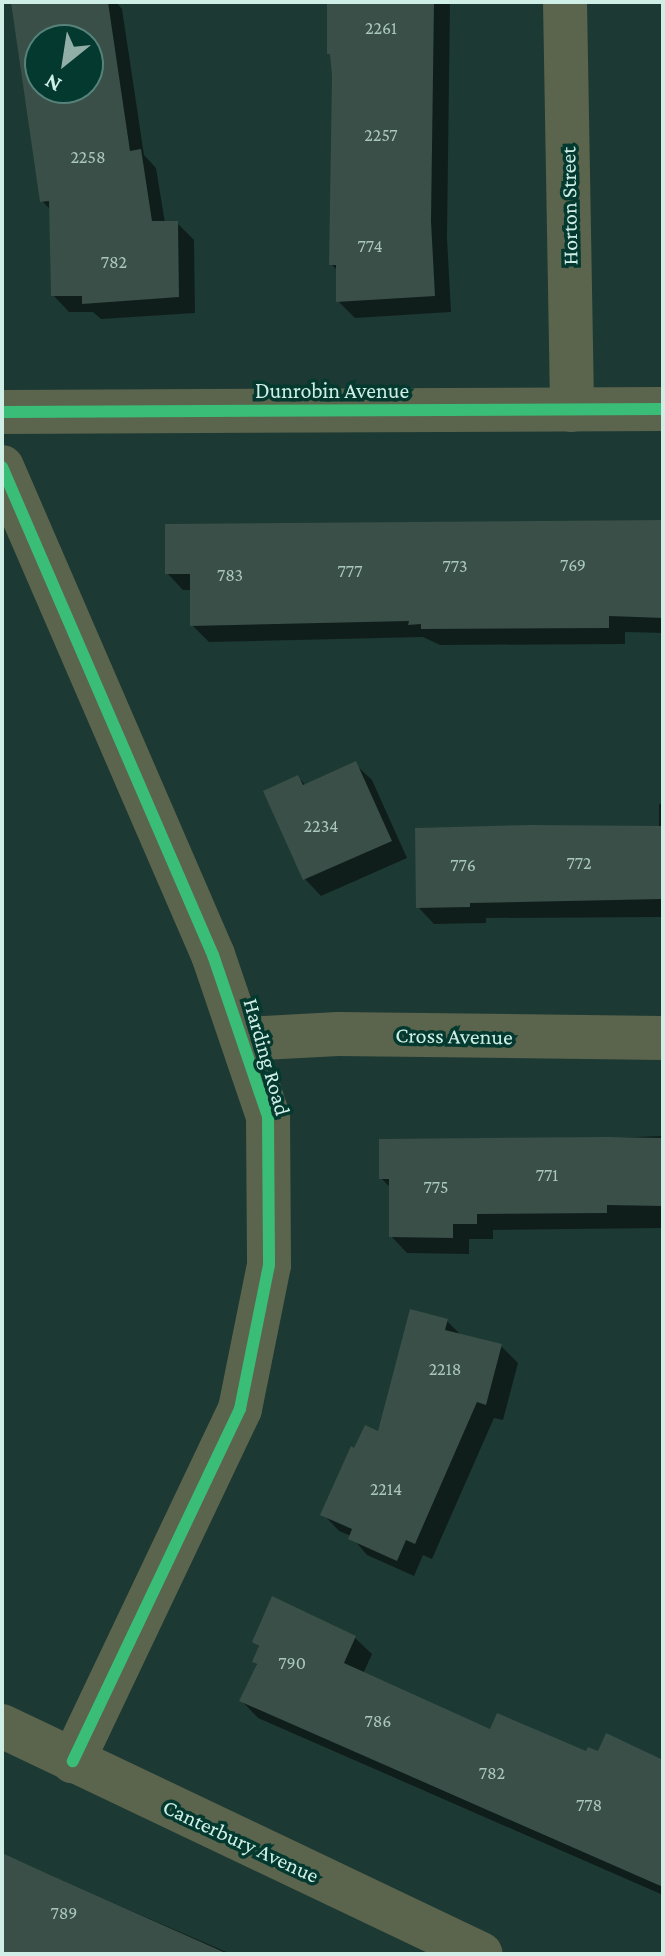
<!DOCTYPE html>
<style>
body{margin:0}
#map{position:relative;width:665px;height:1956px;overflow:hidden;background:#1d3933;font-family:"Crimson Pro",serif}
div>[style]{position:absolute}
.shadow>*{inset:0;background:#0007}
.building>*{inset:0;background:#394f47}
.minor>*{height:44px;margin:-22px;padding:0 22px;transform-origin:22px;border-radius:22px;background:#5b644d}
.cycleway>*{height:12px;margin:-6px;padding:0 6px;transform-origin:6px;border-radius:6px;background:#3abd76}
span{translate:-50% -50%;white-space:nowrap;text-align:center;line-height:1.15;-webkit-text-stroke:7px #043930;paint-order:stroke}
.number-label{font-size:18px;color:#aac7be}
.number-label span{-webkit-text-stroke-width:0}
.street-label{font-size:22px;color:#cfefe6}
.frame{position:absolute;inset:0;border:4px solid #cfefe6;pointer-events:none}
.north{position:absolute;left:24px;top:24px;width:80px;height:80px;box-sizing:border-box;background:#043930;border:2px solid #558279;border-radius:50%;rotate:210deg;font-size:22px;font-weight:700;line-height:32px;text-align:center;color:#cfefe6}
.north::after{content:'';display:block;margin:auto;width:28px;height:36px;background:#91afa7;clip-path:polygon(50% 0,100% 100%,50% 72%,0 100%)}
</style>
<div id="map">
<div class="shadow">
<div style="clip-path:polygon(evenodd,12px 2px,116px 2px,122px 9px,144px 155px,156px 168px,165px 223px,177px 223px,194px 240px,195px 313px,101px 319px,93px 312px,69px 312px,53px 295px,51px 210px,42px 201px,12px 2px,40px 40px,88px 40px,88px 88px,40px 88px,40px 40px)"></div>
<div style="clip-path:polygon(329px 2px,450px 2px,447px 238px,451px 312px,355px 318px,338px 301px,338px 271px,331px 264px,334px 76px)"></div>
<div style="clip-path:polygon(663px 523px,663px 633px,625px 632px,625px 644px,440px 645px,423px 637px,209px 642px,192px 625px,192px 590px,183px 590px,167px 573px)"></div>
<div style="clip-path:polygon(355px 764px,372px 780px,407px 858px,321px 896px,305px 879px,298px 777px,306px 786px)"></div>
<div style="clip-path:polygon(663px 803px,663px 917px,486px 918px,486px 923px,434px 924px,418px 907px,659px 828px,659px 804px)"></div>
<div style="clip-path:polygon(663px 1136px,663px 1228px,493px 1230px,493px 1239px,469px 1239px,469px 1254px,407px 1253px,391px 1236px,391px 1188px,381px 1178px,487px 1142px)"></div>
<div style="clip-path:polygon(447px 1321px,463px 1337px,501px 1346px,518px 1363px,503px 1420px,494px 1418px,432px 1559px,423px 1555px,414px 1576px,367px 1555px,351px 1536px,339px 1531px,323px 1514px,355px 1450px,379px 1434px)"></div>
<div style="clip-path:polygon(355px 1638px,372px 1654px,363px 1674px,491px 1732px,663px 1770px,663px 1895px,258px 1718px,242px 1701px,258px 1666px,254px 1662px,260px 1648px,254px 1642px)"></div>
<div style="clip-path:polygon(2px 1855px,231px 1954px,2px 1954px)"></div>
</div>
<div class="building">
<div style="clip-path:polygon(evenodd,11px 2px,108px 2px,130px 151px,141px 149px,152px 221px,178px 221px,179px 297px,82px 304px,82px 296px,51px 296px,49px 201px,40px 202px,11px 2px,40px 40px,88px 40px,88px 88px,40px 88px,40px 40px)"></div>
<div style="clip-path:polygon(327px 2px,434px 2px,431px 221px,435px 296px,336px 302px,336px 265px,329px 265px,332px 76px,330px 54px,327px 54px)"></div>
<div style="clip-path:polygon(663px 520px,663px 618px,609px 616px,609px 628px,421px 629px,421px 624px,408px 625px,409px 621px,190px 626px,190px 574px,165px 574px,165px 524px)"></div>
<div style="clip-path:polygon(356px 761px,392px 841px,303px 880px,263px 791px,298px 775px,303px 785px)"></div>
<div style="clip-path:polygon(531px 825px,663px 826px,663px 899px,470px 903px,470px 907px,416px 908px,415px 828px)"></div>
<div style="clip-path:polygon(607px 1137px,663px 1138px,663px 1206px,607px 1205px,607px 1213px,477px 1214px,477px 1224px,453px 1224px,453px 1238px,389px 1237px,389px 1179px,379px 1179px,379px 1139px)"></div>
<div style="clip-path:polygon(410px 1309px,448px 1319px,445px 1330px,502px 1344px,486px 1405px,477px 1402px,415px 1544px,406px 1540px,397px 1561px,348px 1539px,352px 1529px,320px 1515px,351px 1446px,354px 1448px,365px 1425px,378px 1431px)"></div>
<div style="clip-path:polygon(272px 1596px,356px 1636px,344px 1663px,490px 1729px,497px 1713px,586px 1751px,588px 1747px,598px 1751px,606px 1733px,663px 1760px,663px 1887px,239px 1701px,257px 1664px,252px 1662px,259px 1646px,252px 1642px)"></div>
<div style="clip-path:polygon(2px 1853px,50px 1875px,228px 1954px,2px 1954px)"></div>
</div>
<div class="minor">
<div style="left:565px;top:2px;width:408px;rotate:89deg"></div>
<div style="left:2px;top:412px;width:661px;rotate:-0.26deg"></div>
<div style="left:2px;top:467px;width:532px;rotate:66.62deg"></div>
<div style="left:213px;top:955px;width:171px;rotate:71.2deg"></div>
<div style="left:268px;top:1117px;width:148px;rotate:89.6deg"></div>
<div style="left:269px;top:1265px;width:147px;rotate:101.4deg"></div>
<div style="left:240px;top:1409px;width:390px;rotate:115.4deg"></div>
<div style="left:244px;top:1039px;width:94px;rotate:-3deg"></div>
<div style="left:338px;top:1034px;width:325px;rotate:0.7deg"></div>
<div style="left:2px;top:1726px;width:530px;rotate:25.45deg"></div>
</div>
<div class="cycleway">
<div style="left:2px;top:412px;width:661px;rotate:-0.26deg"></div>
<div style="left:2px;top:467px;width:532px;rotate:66.62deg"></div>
<div style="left:213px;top:955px;width:171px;rotate:71.2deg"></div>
<div style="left:268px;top:1117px;width:148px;rotate:89.6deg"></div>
<div style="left:269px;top:1265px;width:147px;rotate:101.4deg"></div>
<div style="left:240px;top:1409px;width:390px;rotate:115.4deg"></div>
</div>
<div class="number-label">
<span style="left:381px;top:28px">2261</span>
<span style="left:381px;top:135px">2257</span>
<span style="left:88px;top:157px">2258</span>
<span style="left:370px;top:246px">774</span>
<span style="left:114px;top:262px">782</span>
<span style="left:573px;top:565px">769</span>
<span style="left:455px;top:566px">773</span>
<span style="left:350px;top:571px">777</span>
<span style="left:230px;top:575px">783</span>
<span style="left:321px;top:826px">2234</span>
<span style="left:579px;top:863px">772</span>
<span style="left:463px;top:865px">776</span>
<span style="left:547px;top:1175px">771</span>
<span style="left:436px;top:1187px">775</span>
<span style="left:445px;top:1369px">2218</span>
<span style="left:386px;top:1489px">2214</span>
<span style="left:292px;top:1663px">790</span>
<span style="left:378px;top:1721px">786</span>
<span style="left:492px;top:1773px">782</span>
<span style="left:589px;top:1805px">778</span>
<span style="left:64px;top:1913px">789</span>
</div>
<div class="street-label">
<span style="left:569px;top:206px;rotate:-91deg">Horton Street</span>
<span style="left:332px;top:391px">Dunrobin Avenue</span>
<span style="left:454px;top:1036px;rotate:1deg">Cross Avenue</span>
<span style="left:267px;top:1057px;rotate:74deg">Harding Road</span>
<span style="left:241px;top:1841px;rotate:25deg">Canterbury Avenue</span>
</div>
<div class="frame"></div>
<div class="north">N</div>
</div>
